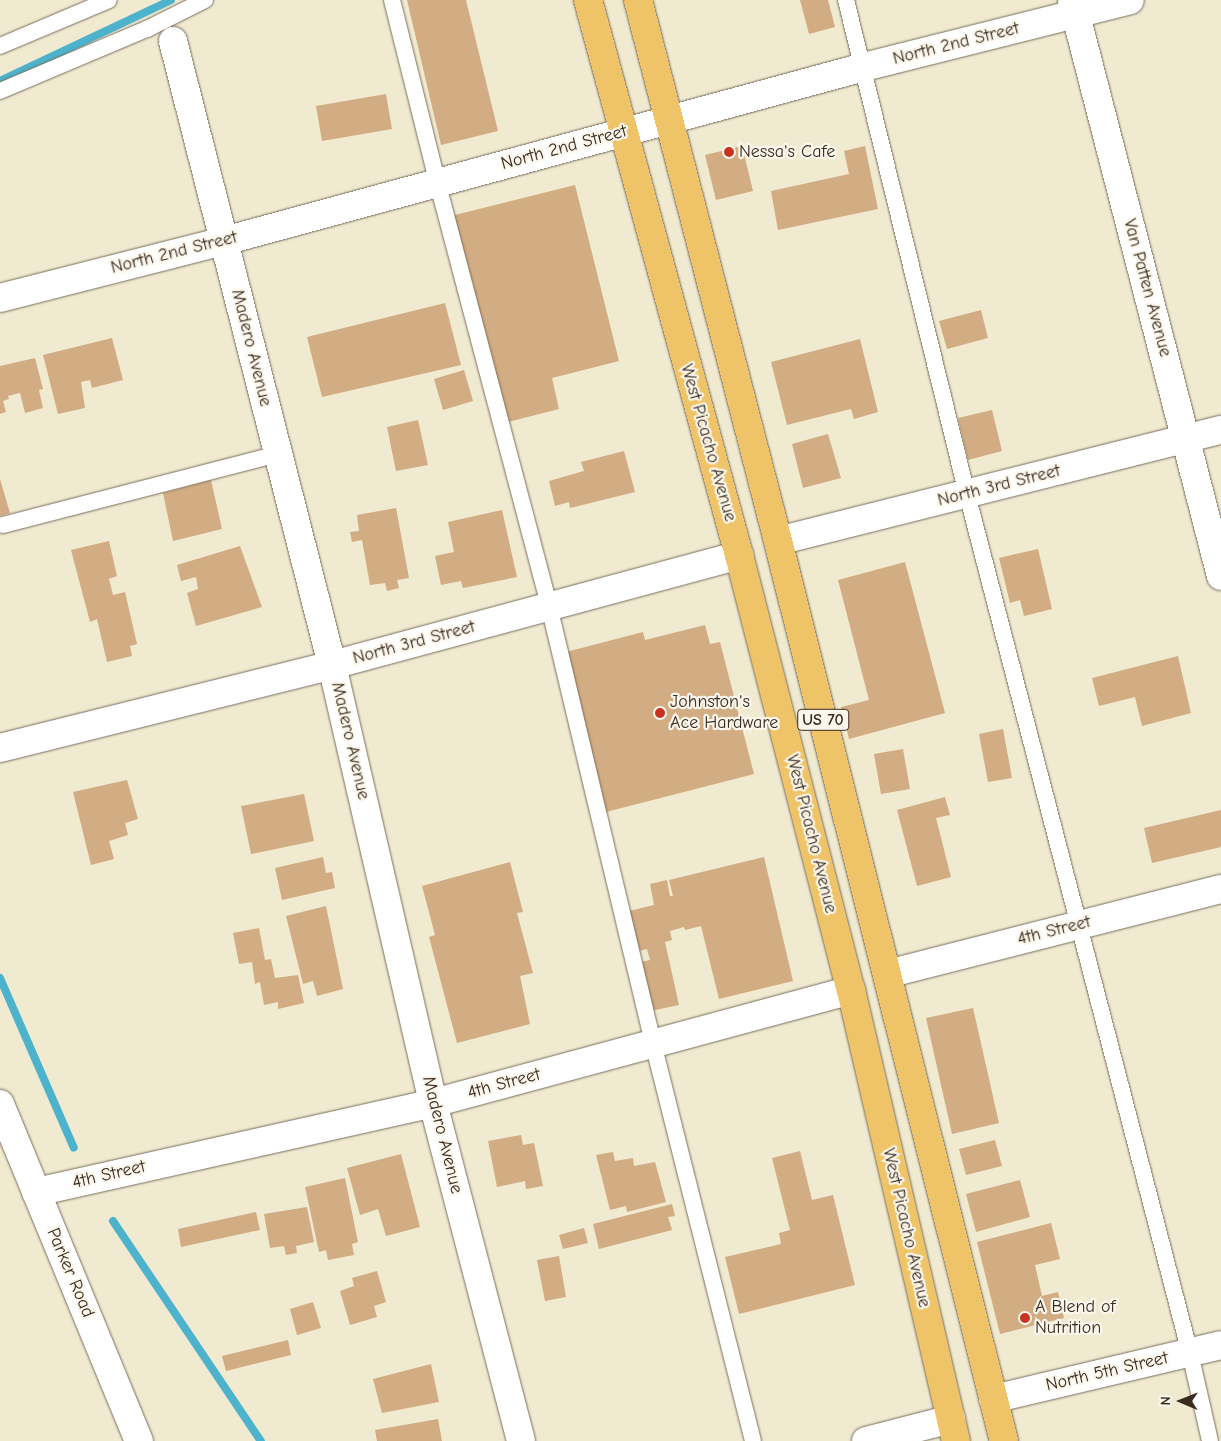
<!DOCTYPE html>
<style>
body{margin:0}
#map{position:relative;width:1221px;height:1441px;overflow:hidden;background:#f0ead0;font-family:"Comic Neue",sans-serif}
div>[style]{position:absolute}
.stream>*{height:8px;margin:-4px;padding:0 4px;transform-origin:4px;border-radius:4px;background:#4db3cc}
.building>*{inset:0;background:#d2ac82}
.roads{filter:drop-shadow(0 0 1px #7a6d5c) drop-shadow(0 0 1px #7a6d5c)}
.service>*{height:16px;margin:-8px;padding:0 8px;transform-origin:8px;border-radius:8px;background:#fff}
.minor>*{height:28px;margin:-14px;padding:0 14px;transform-origin:14px;border-radius:14px;background:#fff}
.primary>*{height:28px;margin:-14px;padding:0 14px;transform-origin:14px;border-radius:14px;background:#efc469}
.dots>*{width:14px;height:14px;translate:-50% -50%;box-sizing:border-box;border:2px solid #fbf7ec;border-radius:50%}
span{translate:-50% -50%;white-space:nowrap;text-align:center;line-height:1.15;-webkit-text-stroke:4.5px #fbf7ec;paint-order:stroke}
.shield-label span{padding:1px 4px;background:#fbf7ec;border:1px solid;border-radius:4px;-webkit-text-stroke-width:0}
.shield-label{font-size:16px;color:#3b2a1e;font-weight:700}
.street-label{font-size:18px;color:#3b2a1e}
.poi-label{font-size:18px;color:#3b2a1e}
.left{translate:0 -50%;text-align:left}
.north{position:absolute;left:1156px;top:1376px;width:50px;height:50px;-webkit-text-stroke:4px #fbf7ec;paint-order:stroke;rotate:271deg;font-size:14px;font-weight:700;line-height:20px;text-align:center;color:#3b2a1e}
.north::after{content:'';display:block;margin:auto;width:18px;height:22px;background:#3b2a1e;clip-path:polygon(50% 0,100% 100%,50% 72%,0 100%)}
</style>
<div id="map">
<div class="stream">
<div style="left:0;top:81px;width:189px;rotate:-25.3deg"></div>
<div style="left:0;top:978px;width:185px;rotate:66.5deg"></div>
<div style="left:113px;top:1221px;width:265px;rotate:56.1deg"></div>
</div>
<div class="building">
<div style="clip-path:polygon(407px 0,466px 0,498px 131px,441px 145px)"></div>
<div style="clip-path:polygon(800px 0,828px 0,835px 27px,809px 34px)"></div>
<div style="clip-path:polygon(386px 94px,392px 129px,322px 141px,316px 106px)"></div>
<div style="clip-path:polygon(742px 146px,753px 191px,716px 200px,705px 155px)"></div>
<div style="clip-path:polygon(865px 146px,878px 209px,778px 230px,771px 191px,849px 174px,844px 151px)"></div>
<div style="clip-path:polygon(575px 185px,619px 361px,552px 378px,559px 409px,504px 423px,451px 216px)"></div>
<div style="clip-path:polygon(445px 303px,461px 365px,322px 397px,307px 337px)"></div>
<div style="clip-path:polygon(981px 310px,988px 338px,947px 349px,939px 321px)"></div>
<div style="clip-path:polygon(112px 338px,123px 380px,92px 388px,90px 380px,81px 382px,85px 408px,58px 414px,43px 355px)"></div>
<div style="clip-path:polygon(860px 339px,878px 412px,854px 419px,851px 409px,787px 425px,771px 362px)"></div>
<div style="clip-path:polygon(35px 358px,43px 389px,39px 390px,43px 408px,25px 413px,20px 393px,8px 396px,9px 399px,3px 401px,6px 412px,0 414px,0 366px)"></div>
<div style="clip-path:polygon(464px 370px,473px 401px,443px 410px,434px 379px)"></div>
<div style="clip-path:polygon(992px 410px,1002px 451px,968px 460px,958px 418px)"></div>
<div style="clip-path:polygon(418px 420px,428px 465px,396px 471px,387px 427px)"></div>
<div style="clip-path:polygon(828px 434px,841px 478px,803px 488px,792px 444px)"></div>
<div style="clip-path:polygon(624px 451px,635px 492px,570px 508px,569px 502px,555px 506px,549px 481px,584px 471px,581px 462px)"></div>
<div style="clip-path:polygon(0 479px,10px 513px,0 516px)"></div>
<div style="clip-path:polygon(211px 480px,222px 529px,173px 541px,163px 493px)"></div>
<div style="clip-path:polygon(396px 508px,409px 578px,397px 580px,399px 588px,387px 591px,385px 583px,370px 585px,362px 540px,352px 542px,350px 532px,359px 531px,357px 515px)"></div>
<div style="clip-path:polygon(502px 510px,517px 577px,463px 588px,461px 581px,441px 585px,435px 556px,454px 552px,448px 522px)"></div>
<div style="clip-path:polygon(109px 541px,117px 576px,109px 579px,113px 595px,125px 592px,137px 644px,130px 646px,132px 656px,107px 662px,97px 619px,90px 622px,71px 550px)"></div>
<div style="clip-path:polygon(240px 546px,262px 607px,196px 626px,187px 593px,198px 589px,196px 577px,181px 581px,177px 565px)"></div>
<div style="clip-path:polygon(1038px 549px,1052px 609px,1024px 616px,1020px 600px,1010px 603px,999px 558px)"></div>
<div style="clip-path:polygon(905px 562px,945px 713px,849px 739px,841px 707px,869px 700px,838px 580px)"></div>
<div style="clip-path:polygon(705px 625px,710px 644px,720px 642px,754px 774px,606px 812px,566px 652px,643px 632px,645px 640px)"></div>
<div style="clip-path:polygon(1178px 656px,1191px 713px,1142px 726px,1135px 697px,1099px 706px,1092px 678px)"></div>
<div style="clip-path:polygon(1003px 729px,1012px 778px,988px 782px,979px 734px)"></div>
<div style="clip-path:polygon(903px 749px,910px 789px,881px 794px,874px 754px)"></div>
<div style="clip-path:polygon(127px 780px,138px 819px,125px 823px,128px 835px,109px 841px,114px 859px,91px 865px,73px 792px)"></div>
<div style="clip-path:polygon(304px 794px,314px 841px,251px 854px,241px 806px)"></div>
<div style="clip-path:polygon(945px 797px,950px 815px,936px 818px,951px 877px,917px 886px,897px 810px)"></div>
<div style="clip-path:polygon(1221px 810px,1221px 847px,1152px 863px,1144px 828px)"></div>
<div style="clip-path:polygon(323px 857px,326px 873px,332px 872px,335px 888px,282px 900px,275px 868px)"></div>
<div style="clip-path:polygon(764px 857px,793px 981px,719px 999px,701px 926px,685px 930px,684px 927px,670px 931px,672px 940px,665px 942px,679px 1005px,646px 1012px,635px 963px,650px 960px,647px 949px,639px 951px,629px 911px,654px 905px,650px 884px,667px 880px,670px 896px,673px 896px,669px 880px)"></div>
<div style="clip-path:polygon(510px 862px,523px 912px,517px 913px,533px 973px,520px 976px,530px 1024px,457px 1043px,429px 937px,435px 935px,422px 886px)"></div>
<div style="clip-path:polygon(326px 906px,343px 989px,317px 996px,313px 981px,303px 984px,286px 916px)"></div>
<div style="clip-path:polygon(259px 928px,265px 960px,271px 959px,275px 978px,298px 975px,304px 1003px,278px 1009px,278px 1002px,264px 1005px,260px 982px,255px 984px,252px 962px,239px 964px,233px 933px)"></div>
<div style="clip-path:polygon(973px 1008px,999px 1123px,952px 1134px,926px 1018px)"></div>
<div style="clip-path:polygon(521px 1135px,523px 1145px,534px 1143px,543px 1186px,526px 1189px,525px 1181px,497px 1187px,488px 1141px)"></div>
<div style="clip-path:polygon(995px 1140px,1002px 1166px,966px 1175px,959px 1149px)"></div>
<div style="clip-path:polygon(800px 1151px,812px 1200px,833px 1195px,855px 1285px,739px 1314px,725px 1257px,781px 1244px,779px 1233px,790px 1230px,772px 1158px)"></div>
<div style="clip-path:polygon(613px 1152px,615px 1161px,633px 1158px,634px 1166px,655px 1162px,666px 1202px,627px 1212px,626px 1206px,610px 1210px,596px 1155px)"></div>
<div style="clip-path:polygon(401px 1154px,420px 1227px,386px 1236px,378px 1209px,360px 1215px,347px 1168px)"></div>
<div style="clip-path:polygon(345px 1178px,358px 1242px,352px 1244px,354px 1255px,328px 1260px,326px 1250px,319px 1252px,305px 1187px)"></div>
<div style="clip-path:polygon(1020px 1180px,1030px 1217px,976px 1232px,966px 1194px)"></div>
<div style="clip-path:polygon(672px 1204px,675px 1216px,668px 1217px,672px 1230px,599px 1249px,593px 1224px)"></div>
<div style="clip-path:polygon(307px 1207px,314px 1242px,296px 1246px,297px 1253px,286px 1255px,284px 1246px,270px 1248px,264px 1214px)"></div>
<div style="clip-path:polygon(256px 1212px,260px 1230px,181px 1247px,178px 1229px)"></div>
<div style="clip-path:polygon(1051px 1223px,1060px 1259px,1035px 1265px,1042px 1296px,1058px 1292px,1064px 1318px,1000px 1334px,977px 1242px)"></div>
<div style="clip-path:polygon(584px 1228px,588px 1243px,563px 1249px,559px 1235px)"></div>
<div style="clip-path:polygon(559px 1256px,566px 1297px,545px 1301px,537px 1260px)"></div>
<div style="clip-path:polygon(377px 1271px,386px 1302px,374px 1306px,377px 1317px,350px 1325px,340px 1291px,354px 1286px,352px 1278px)"></div>
<div style="clip-path:polygon(313px 1302px,321px 1328px,297px 1335px,290px 1309px)"></div>
<div style="clip-path:polygon(288px 1340px,291px 1355px,226px 1371px,222px 1356px)"></div>
<div style="clip-path:polygon(431px 1364px,439px 1402px,382px 1413px,373px 1379px)"></div>
<div style="clip-path:polygon(438px 1419px,442px 1441px,377px 1441px,375px 1430px)"></div>
</div>
<div class="roads">
<div class="service">
<div style="left:392px;top:0;width:187px;rotate:76deg"></div>
<div style="left:437px;top:181px;width:440px;rotate:75.2deg"></div>
<div style="left:549px;top:606px;width:449px;rotate:76.6deg"></div>
<div style="left:653px;top:1043px;width:410px;rotate:75.9deg"></div>
<div style="left:846px;top:0;width:509px;rotate:76.24deg"></div>
<div style="left:967px;top:494px;width:887px;rotate:75.45deg"></div>
<div style="left:1190px;top:1353px;width:90px;rotate:77.2deg"></div>
<div style="left:0;top:46px;width:118px;rotate:-22.9deg"></div>
<div style="left:0;top:91px;width:160px;rotate:-22.9deg"></div>
<div style="left:147px;top:29px;width:65px;rotate:-26.6deg"></div>
<div style="left:3px;top:525px;width:284px;rotate:-14.5deg"></div>
</div>
<div class="minor">
<div style="left:1072px;top:0;width:595px;rotate:75.5deg"></div>
<div style="left:173px;top:41px;width:644px;rotate:75.7deg"></div>
<div style="left:332px;top:665px;width:449px;rotate:77deg"></div>
<div style="left:433px;top:1103px;width:349px;rotate:75.4deg"></div>
<div style="left:0;top:298px;width:231px;rotate:-14.3deg"></div>
<div style="left:224px;top:241px;width:663px;rotate:-15.21deg"></div>
<div style="left:864px;top:67px;width:274px;rotate:-14.1deg"></div>
<div style="left:778px;top:541px;width:457px;rotate:-14.1deg"></div>
<div style="left:0;top:748px;width:342px;rotate:-14deg"></div>
<div style="left:332px;top:665px;width:422px;rotate:-15.1deg"></div>
<div style="left:887px;top:974px;width:345px;rotate:-14.3deg"></div>
<div style="left:0;top:1104px;width:365px;rotate:67.6deg"></div>
<div style="left:36px;top:1192px;width:407px;rotate:-12.6deg"></div>
<div style="left:433px;top:1103px;width:433px;rotate:-15.1deg"></div>
<div style="left:993px;top:1399px;width:234px;rotate:-13.3deg"></div>
<div style="left:866px;top:1441px;width:88px;rotate:-14.5deg"></div>
</div>
<div class="primary">
<div style="left:588px;top:0;width:575px;rotate:74.78deg"></div>
<div style="left:739px;top:555px;width:449px;rotate:75.6deg"></div>
<div style="left:851px;top:990px;width:463px;rotate:76.9deg"></div>
<div style="left:638px;top:0;width:559px;rotate:75.49deg"></div>
<div style="left:778px;top:541px;width:928px;rotate:75.9deg"></div>
</div>
</div>
<div class="dots">
<div style="left:729px;top:152px;background:#c8321e"></div>
<div style="left:660px;top:713px;background:#c8321e"></div>
<div style="left:1025px;top:1318px;background:#c8321e"></div>
</div>
<div class="shield-label">
<span style="left:823px;top:720px">US 70</span>
</div>
<div class="street-label">
<span style="left:956px;top:44px;rotate:-14deg">North 2nd Street</span>
<span style="left:564px;top:148px;rotate:-15deg">North 2nd Street</span>
<span style="left:174px;top:253px;rotate:-14deg">North 2nd Street</span>
<span style="left:1147px;top:288px;rotate:75deg">Van Patten Avenue</span>
<span style="left:251px;top:348px;rotate:76deg">Madero Avenue</span>
<span style="left:708px;top:443px;rotate:74deg">West Picacho Avenue</span>
<span style="left:999px;top:486px;rotate:-14deg">North 3rd Street</span>
<span style="left:414px;top:643px;rotate:-15deg">North 3rd Street</span>
<span style="left:350px;top:741px;rotate:77deg">Madero Avenue</span>
<span style="left:811px;top:834px;rotate:76deg">West Picacho Avenue</span>
<span style="left:1054px;top:931px;rotate:-14deg">4th Street</span>
<span style="left:504px;top:1084px;rotate:-15deg">4th Street</span>
<span style="left:442px;top:1135px;rotate:76deg">Madero Avenue</span>
<span style="left:109px;top:1175px;rotate:-13deg">4th Street</span>
<span style="left:906px;top:1228px;rotate:77deg">West Picacho Avenue</span>
<span style="left:70px;top:1273px;rotate:67deg">Parker Road</span>
<span style="left:1107px;top:1372px;rotate:-13deg">North 5th Street</span>
</div>
<div class="poi-label">
<span class="left" style="left:739px;top:152px">Nessa's Cafe</span>
<span class="left" style="left:670px;top:713px">Johnston's<br>Ace Hardware</span>
<span class="left" style="left:1035px;top:1318px">A Blend of<br>Nutrition</span>
</div>
<div class="north">N</div>
</div>
